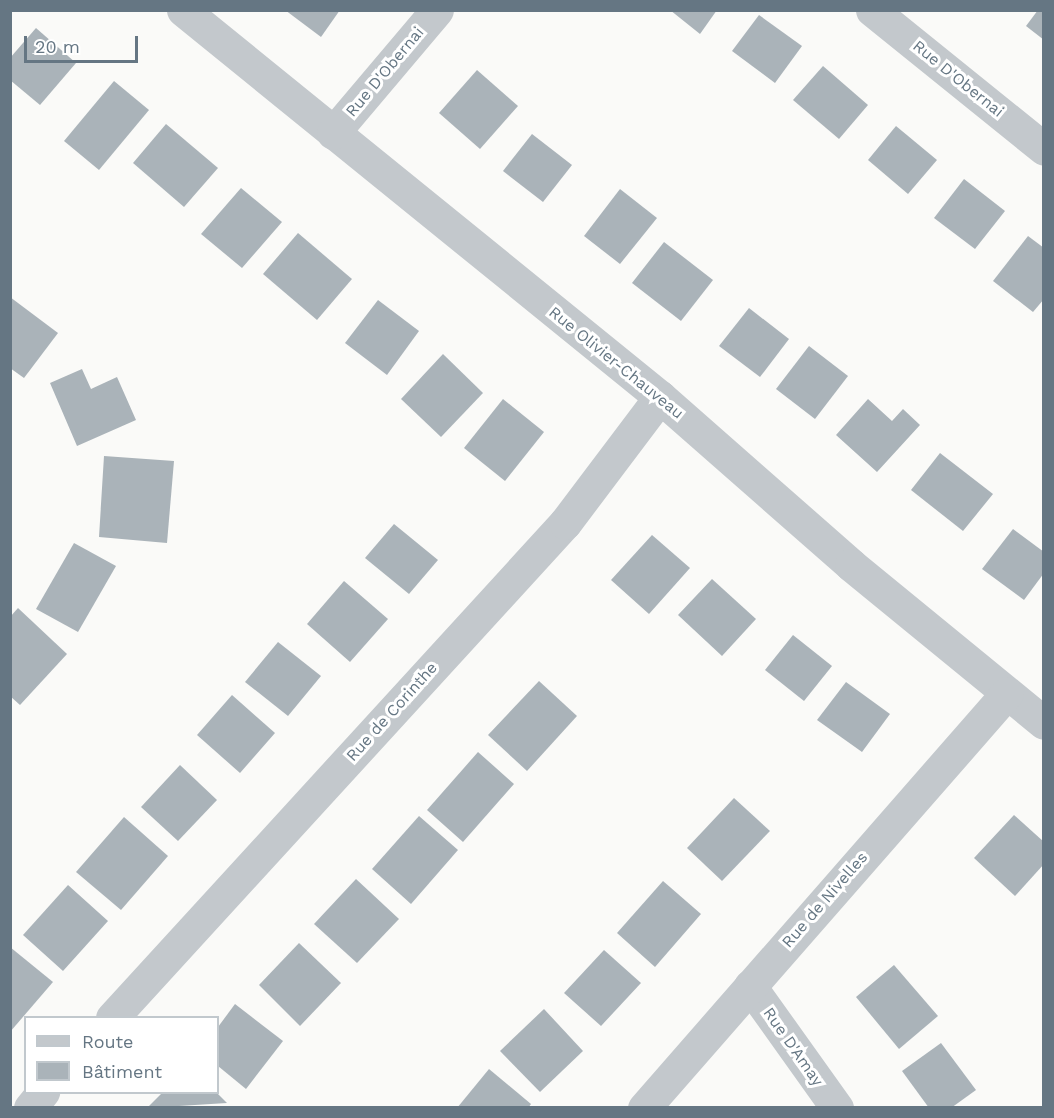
<!DOCTYPE html>
<meta charset="utf-8">
<style>
body{margin:0}
#map{position:relative;width:1054px;height:1118px;overflow:hidden;background:#fafaf8;font-family:"Work Sans",sans-serif}
div>[style]{position:absolute}
.building>*{inset:0;background:#aab3b9}
.street>*{height:33px;margin:-16.5px;padding:0 16.5px;transform-origin:16.5px;border-radius:16.5px;background:#c3c8cc}
span{translate:-50% -50%;white-space:nowrap;text-align:center;line-height:1.15;-webkit-text-stroke:6px #fff;paint-order:stroke}
.street-label{font-size:16px;color:#657683}
.frame{position:absolute;inset:0;border:12px solid #657683;pointer-events:none}
.legend{position:absolute;left:24px;top:1016px;width:195px;height:78px;box-sizing:border-box;background:#fff;border:2px solid #c1c8cd;margin:0;padding:8px 10px;list-style:none;font-size:18px;color:#657683}
.legend li{display:flex;align-items:center;gap:12px;height:30px}
.legend b{width:30px;border:2px solid #c1c8cd}
.scale{position:absolute;left:24px;top:36px;width:114px;height:27px;box-sizing:border-box;border:3px solid #657683;border-top:0;padding-left:8px;font-size:18px;line-height:21px;white-space:nowrap;color:#657683;-webkit-text-stroke:4px #fff;paint-order:stroke}
</style>
<div id="map">
<div class="building">
<div style="clip-path:polygon(285px 10px,340px 10px,321px 37px)"></div>
<div style="clip-path:polygon(670px 10px,717px 10px,700px 34px)"></div>
<div style="clip-path:polygon(1038px 10px,1044px 10px,1044px 40px,1026px 26px)"></div>
<div style="clip-path:polygon(759px 15px,802px 46px,775px 83px,732px 51px)"></div>
<div style="clip-path:polygon(36px 28px,76px 63px,40px 105px,10px 80px,10px 58px)"></div>
<div style="clip-path:polygon(823px 66px,868px 105px,839px 139px,793px 100px)"></div>
<div style="clip-path:polygon(477px 70px,518px 106px,480px 149px,439px 113px)"></div>
<div style="clip-path:polygon(114px 81px,149px 110px,99px 170px,64px 141px)"></div>
<div style="clip-path:polygon(166px 124px,218px 168px,184px 207px,133px 163px)"></div>
<div style="clip-path:polygon(896px 126px,937px 160px,908px 194px,868px 160px)"></div>
<div style="clip-path:polygon(532px 134px,572px 165px,543px 202px,503px 171px)"></div>
<div style="clip-path:polygon(964px 179px,1005px 211px,975px 249px,934px 218px)"></div>
<div style="clip-path:polygon(241px 188px,282px 222px,242px 268px,201px 234px)"></div>
<div style="clip-path:polygon(620px 189px,657px 218px,620px 264px,584px 236px)"></div>
<div style="clip-path:polygon(298px 233px,352px 279px,317px 320px,263px 274px)"></div>
<div style="clip-path:polygon(1028px 236px,1044px 248px,1044px 299px,1033px 312px,993px 281px)"></div>
<div style="clip-path:polygon(664px 242px,713px 280px,681px 321px,632px 283px)"></div>
<div style="clip-path:polygon(10px 297px,58px 333px,24px 378px,10px 368px)"></div>
<div style="clip-path:polygon(378px 300px,419px 331px,387px 375px,345px 343px)"></div>
<div style="clip-path:polygon(749px 308px,789px 339px,760px 377px,719px 346px)"></div>
<div style="clip-path:polygon(809px 346px,848px 376px,815px 419px,776px 389px)"></div>
<div style="clip-path:polygon(443px 354px,483px 393px,441px 437px,401px 399px)"></div>
<div style="clip-path:polygon(82px 369px,91px 389px,117px 377px,136px 420px,77px 446px,50px 383px)"></div>
<div style="clip-path:polygon(503px 399px,544px 432px,505px 481px,464px 448px)"></div>
<div style="clip-path:polygon(868px 399px,892px 421px,903px 409px,920px 425px,877px 472px,836px 435px)"></div>
<div style="clip-path:polygon(940px 453px,993px 494px,963px 531px,911px 490px)"></div>
<div style="clip-path:polygon(104px 456px,174px 461px,167px 543px,99px 537px)"></div>
<div style="clip-path:polygon(394px 524px,438px 560px,409px 594px,365px 558px)"></div>
<div style="clip-path:polygon(1013px 529px,1044px 552px,1044px 573px,1024px 600px,982px 569px)"></div>
<div style="clip-path:polygon(652px 535px,690px 568px,649px 614px,611px 580px)"></div>
<div style="clip-path:polygon(74px 543px,116px 566px,78px 632px,36px 609px)"></div>
<div style="clip-path:polygon(712px 579px,756px 619px,722px 656px,678px 615px)"></div>
<div style="clip-path:polygon(344px 581px,388px 619px,350px 662px,307px 624px)"></div>
<div style="clip-path:polygon(18px 608px,67px 654px,20px 705px,10px 696px,10px 617px)"></div>
<div style="clip-path:polygon(793px 635px,832px 666px,804px 701px,765px 670px)"></div>
<div style="clip-path:polygon(278px 642px,321px 676px,288px 716px,245px 682px)"></div>
<div style="clip-path:polygon(539px 681px,577px 716px,527px 771px,488px 735px)"></div>
<div style="clip-path:polygon(846px 682px,890px 714px,862px 752px,817px 720px)"></div>
<div style="clip-path:polygon(232px 695px,275px 733px,240px 773px,197px 735px)"></div>
<div style="clip-path:polygon(478px 752px,514px 784px,463px 842px,427px 810px)"></div>
<div style="clip-path:polygon(180px 765px,217px 800px,178px 841px,141px 807px)"></div>
<div style="clip-path:polygon(734px 798px,770px 831px,722px 881px,687px 848px)"></div>
<div style="clip-path:polygon(1014px 815px,1044px 842px,1044px 864px,1015px 896px,974px 858px)"></div>
<div style="clip-path:polygon(419px 816px,458px 850px,411px 904px,372px 869px)"></div>
<div style="clip-path:polygon(124px 817px,168px 856px,121px 910px,76px 872px)"></div>
<div style="clip-path:polygon(356px 879px,399px 919px,357px 963px,314px 924px)"></div>
<div style="clip-path:polygon(663px 881px,701px 914px,655px 967px,617px 933px)"></div>
<div style="clip-path:polygon(68px 885px,108px 921px,63px 971px,23px 935px)"></div>
<div style="clip-path:polygon(299px 943px,341px 983px,300px 1026px,259px 985px)"></div>
<div style="clip-path:polygon(10px 947px,53px 982px,10px 1032px)"></div>
<div style="clip-path:polygon(604px 950px,641px 983px,601px 1026px,564px 993px)"></div>
<div style="clip-path:polygon(894px 965px,938px 1016px,899px 1049px,856px 997px)"></div>
<div style="clip-path:polygon(235px 1004px,283px 1041px,246px 1089px,218px 1066px,218px 1027px)"></div>
<div style="clip-path:polygon(544px 1009px,583px 1051px,540px 1092px,500px 1051px)"></div>
<div style="clip-path:polygon(941px 1043px,976px 1090px,951px 1108px,929px 1108px,902px 1071px)"></div>
<div style="clip-path:polygon(489px 1069px,531px 1104px,528px 1108px,457px 1108px)"></div>
<div style="clip-path:polygon(163px 1092px,216px 1092px,227px 1103px,147px 1108px)"></div>
</div>
<div class="street">
<div style="left:183px;top:10px;width:614px;rotate:39.05deg"></div>
<div style="left:660px;top:397px;width:254px;rotate:41.3deg"></div>
<div style="left:851px;top:565px;width:249px;rotate:39.3deg"></div>
<div style="left:872px;top:10px;width:221px;rotate:38.9deg"></div>
<div style="left:333px;top:133px;width:161px;rotate:-49.8deg"></div>
<div style="left:750px;top:986px;width:150px;rotate:54.5deg"></div>
<div style="left:112px;top:1018px;width:671px;rotate:-47.54deg"></div>
<div style="left:565px;top:523px;width:158px;rotate:-53deg"></div>
<div style="left:30px;top:1108px;width:21px;rotate:-51deg"></div>
<div style="left:644px;top:1108px;width:551px;rotate:-48.82deg"></div>
</div>
<div class="street-label">
<span style="left:385px;top:72px;rotate:-50deg">Rue D'Obernai</span>
<span style="left:958px;top:79px;rotate:39deg">Rue D'Obernai</span>
<span style="left:616px;top:363px;rotate:39deg">Rue Olivier-Chauveau</span>
<span style="left:392px;top:712px;rotate:-48deg">Rue de Corinthe</span>
<span style="left:825px;top:900px;rotate:-49deg">Rue de Nivelles</span>
<span style="left:793px;top:1047px;rotate:55deg">Rue D'Amay</span>
</div>
<div class="frame"></div>
<ul class="legend">
<li><b style="height:8px;background:#c3c8cc"></b>Route</li>
<li><b style="height:16px;background:#aab3b9"></b>Bâtiment</li>
</ul>
<div class="scale">20 m</div>
</div>
